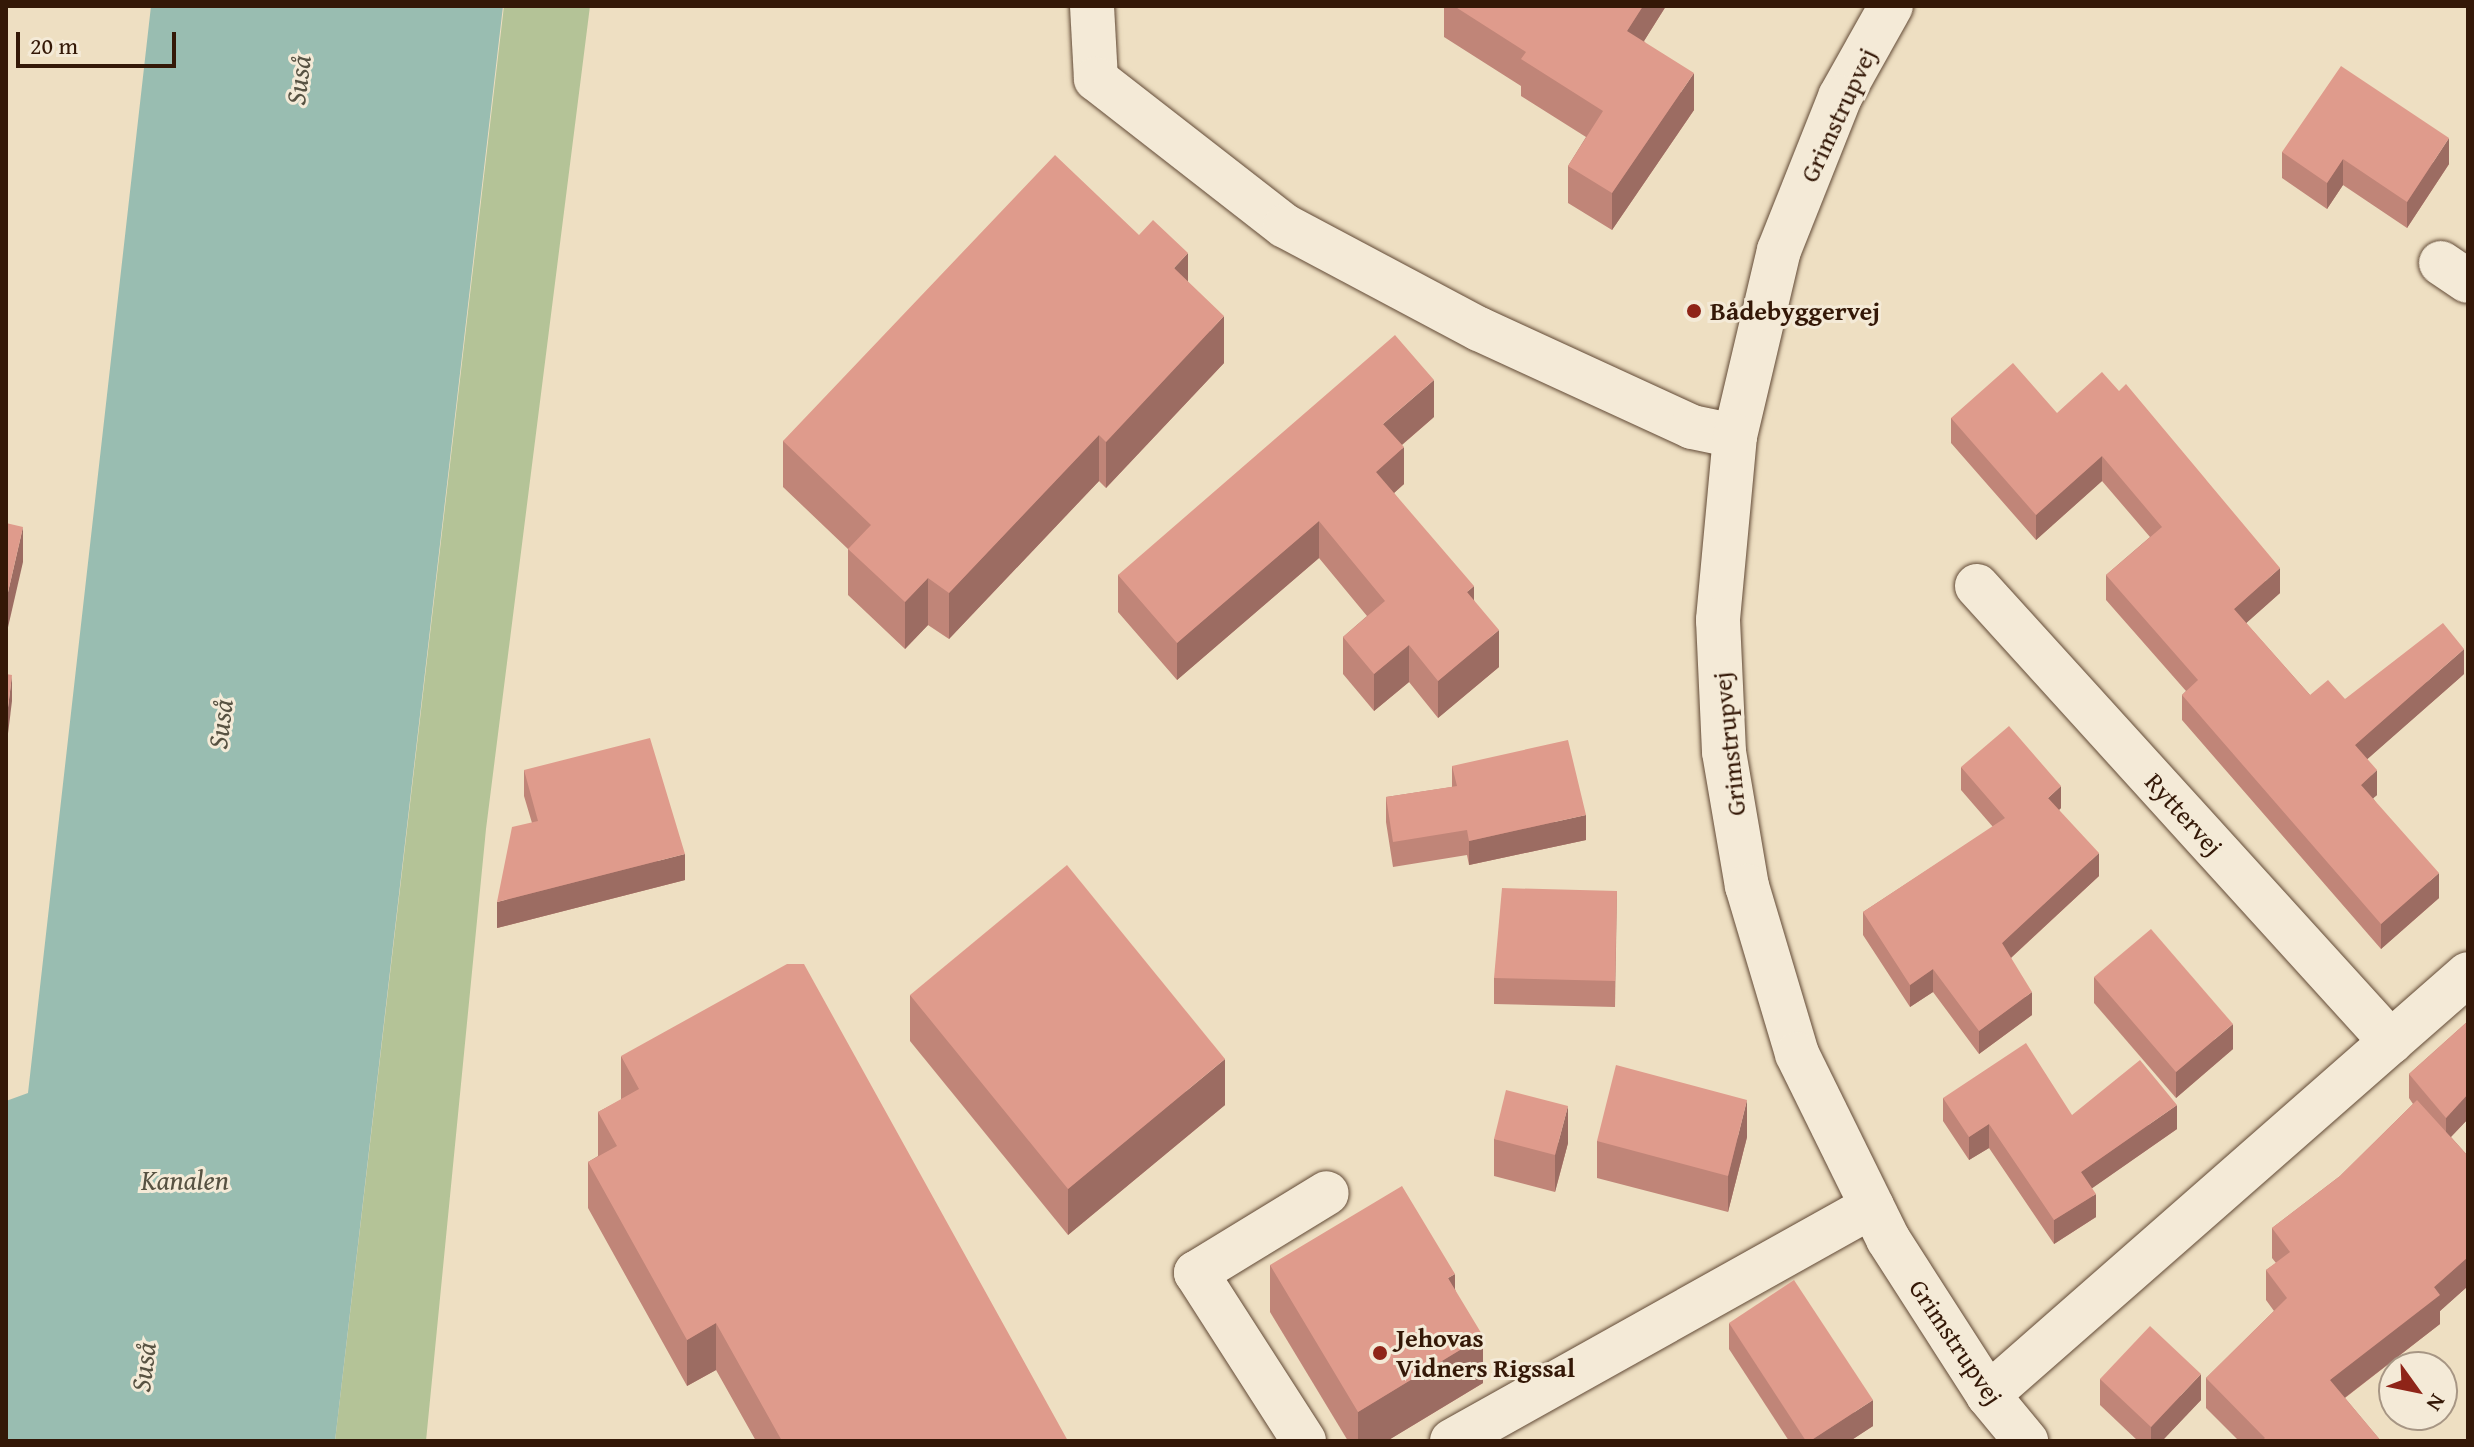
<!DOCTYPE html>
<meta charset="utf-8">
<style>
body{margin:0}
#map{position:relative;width:2474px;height:1447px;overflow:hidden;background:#eedfc2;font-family:"Gentium Book Plus",serif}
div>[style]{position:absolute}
.green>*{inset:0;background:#b4c397}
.water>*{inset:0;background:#99bdb1}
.roads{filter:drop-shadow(0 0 2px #624a36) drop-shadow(0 0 2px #624a36)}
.minor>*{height:44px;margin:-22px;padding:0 22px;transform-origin:22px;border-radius:22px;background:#f4ead7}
.wall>*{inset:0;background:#c08578}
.shaded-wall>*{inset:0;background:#9c6c62}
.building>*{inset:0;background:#df9b8c}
.dots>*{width:22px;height:22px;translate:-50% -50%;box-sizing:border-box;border:4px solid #f4ead7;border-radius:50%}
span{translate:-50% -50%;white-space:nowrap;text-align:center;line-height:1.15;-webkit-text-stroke:6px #f4ead7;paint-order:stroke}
.street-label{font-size:26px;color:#341807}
.poi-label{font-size:26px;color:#341807;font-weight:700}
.left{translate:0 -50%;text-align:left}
.water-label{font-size:28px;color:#575242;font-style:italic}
.frame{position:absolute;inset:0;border:8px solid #341807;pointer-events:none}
.north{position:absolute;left:2378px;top:1351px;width:80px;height:80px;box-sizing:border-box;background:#f4ead7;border:2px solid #a79684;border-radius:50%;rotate:123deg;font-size:22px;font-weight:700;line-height:32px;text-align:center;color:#341807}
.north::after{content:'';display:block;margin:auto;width:28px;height:36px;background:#8f2418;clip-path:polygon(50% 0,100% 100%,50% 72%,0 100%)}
.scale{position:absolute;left:16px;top:32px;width:160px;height:36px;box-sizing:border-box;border:4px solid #341807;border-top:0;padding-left:10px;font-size:24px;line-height:28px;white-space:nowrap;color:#341807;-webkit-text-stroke:6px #f4ead7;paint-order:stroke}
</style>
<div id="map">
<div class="green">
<div style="clip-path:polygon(504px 6px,590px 6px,486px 829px,426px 1441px,335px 1441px)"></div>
</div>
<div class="water">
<div style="clip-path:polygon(151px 6px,503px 6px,335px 1441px,6px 1441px,6px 1101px,28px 1093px)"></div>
</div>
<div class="roads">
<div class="minor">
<div style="left:1092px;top:6px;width:73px;rotate:86.9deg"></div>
<div style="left:1096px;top:79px;width:239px;rotate:37.9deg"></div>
<div style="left:1285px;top:226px;width:220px;rotate:28deg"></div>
<div style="left:1479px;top:329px;width:234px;rotate:24.7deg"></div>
<div style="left:1692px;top:427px;width:44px;rotate:11.8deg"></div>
<div style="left:1891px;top:6px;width:104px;rotate:119.3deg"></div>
<div style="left:1840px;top:97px;width:165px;rotate:111.7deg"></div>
<div style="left:1779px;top:250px;width:191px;rotate:103.3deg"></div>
<div style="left:1735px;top:436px;width:185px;rotate:95.3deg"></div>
<div style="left:1718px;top:620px;width:132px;rotate:87.4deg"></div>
<div style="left:1724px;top:752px;width:136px;rotate:80.3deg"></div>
<div style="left:1747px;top:886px;width:175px;rotate:73.4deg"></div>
<div style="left:1797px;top:1054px;width:206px;rotate:63.8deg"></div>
<div style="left:1888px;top:1239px;width:185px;rotate:57.3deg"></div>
<div style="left:1988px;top:1395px;width:60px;rotate:50.4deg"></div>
<div style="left:2441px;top:263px;width:32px;rotate:34deg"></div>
<div style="left:1977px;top:586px;width:616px;rotate:47.76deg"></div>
<div style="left:1988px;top:1395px;width:638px;rotate:-41.25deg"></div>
<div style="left:1304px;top:1441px;width:200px;rotate:-122.7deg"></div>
<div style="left:1196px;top:1273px;width:153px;rotate:-31.4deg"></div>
<div style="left:1452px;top:1441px;width:481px;rotate:-29.2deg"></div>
</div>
</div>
<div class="wall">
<div style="clip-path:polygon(1444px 6px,1666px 6px,1644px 41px,1694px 110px,1612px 230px,1568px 203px,1568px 166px,1586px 137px,1521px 96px,1521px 86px,1444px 37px)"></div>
<div style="clip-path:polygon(2282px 152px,2449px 164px,2407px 228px,2343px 185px,2327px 209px,2282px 178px)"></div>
<div style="clip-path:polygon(1188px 282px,1224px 363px,1106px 488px,1099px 481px,949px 639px,928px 625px,905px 649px,848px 595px,848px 549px,783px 487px,783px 441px)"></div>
<div style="clip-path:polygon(2057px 413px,2280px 593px,2246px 623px,2310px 695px,2345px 699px,2464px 674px,2367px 759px,2377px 795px,2373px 798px,2439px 898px,2381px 949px,2182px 720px,2182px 695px,2186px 691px,2106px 600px,2106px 575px,2150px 537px,2102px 481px,2036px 540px,1951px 443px,1951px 418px)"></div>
<div style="clip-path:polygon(1434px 417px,1402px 445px,1404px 484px,1394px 493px,1474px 600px,1499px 667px,1438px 718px,1409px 682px,1374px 711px,1343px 674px,1343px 637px,1367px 616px,1319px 558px,1177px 680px,1118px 612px,1118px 575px)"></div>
<div style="clip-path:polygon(1452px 766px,1586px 840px,1469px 865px,1467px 855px,1393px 867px,1386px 822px,1386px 797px,1452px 787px)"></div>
<div style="clip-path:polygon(1961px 767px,2061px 808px,2059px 810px,2099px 876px,2011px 958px,2032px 1015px,1979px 1054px,1933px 992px,1910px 1007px,1863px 935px,1863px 912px,1993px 827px,1961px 790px)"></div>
<div style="clip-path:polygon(524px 770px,685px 880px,497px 928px,532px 823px,524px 796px)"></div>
<div style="clip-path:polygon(1617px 891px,1615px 1007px,1494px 1004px,1494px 978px)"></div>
<div style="clip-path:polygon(2094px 977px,2233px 1049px,2176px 1098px,2094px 1003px)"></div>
<div style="clip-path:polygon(910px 995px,1225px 1105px,1068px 1235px,910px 1041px)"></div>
<div style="clip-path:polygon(2468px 1021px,2468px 1119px,2451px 1137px,2468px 1156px,2468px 1286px,2440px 1311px,2440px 1324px,2345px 1398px,2381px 1441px,2239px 1441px,2206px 1408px,2206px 1378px,2274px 1311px,2266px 1300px,2266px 1270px,2276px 1263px,2272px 1258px,2272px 1228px,2340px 1176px,2413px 1104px,2409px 1098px,2409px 1074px)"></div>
<div style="clip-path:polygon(621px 1056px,1068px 1441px,756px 1441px,716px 1370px,687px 1386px,588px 1208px,588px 1162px,598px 1156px,598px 1112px,621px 1100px)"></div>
<div style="clip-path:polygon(1943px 1098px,2072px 1115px,2177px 1129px,2092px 1188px,2096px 1217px,2054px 1244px,1989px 1148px,1969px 1160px,1943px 1121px)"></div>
<div style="clip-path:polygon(1747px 1137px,1728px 1212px,1597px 1178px,1597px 1141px)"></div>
<div style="clip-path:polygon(1494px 1139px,1568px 1143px,1555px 1192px,1494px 1176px)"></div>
<div style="clip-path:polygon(1270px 1265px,1455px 1289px,1483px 1383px,1387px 1441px,1348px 1441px,1270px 1312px)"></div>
<div style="clip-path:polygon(1729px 1323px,1873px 1426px,1850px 1441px,1789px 1441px,1729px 1349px)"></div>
<div style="clip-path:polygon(2100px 1379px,2201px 1400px,2162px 1441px,2138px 1441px,2100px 1405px)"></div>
</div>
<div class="shaded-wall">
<div style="clip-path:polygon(1643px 6px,1666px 6px,1627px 68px,1627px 31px)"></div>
<div style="clip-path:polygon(1694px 73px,1694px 110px,1612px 230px,1612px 193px)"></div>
<div style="clip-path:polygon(2449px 138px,2449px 164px,2407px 228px,2407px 202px)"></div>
<div style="clip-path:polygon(2343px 159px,2343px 185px,2327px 209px,2327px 183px)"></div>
<div style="clip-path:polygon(1188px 253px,1188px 300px,1174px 268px)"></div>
<div style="clip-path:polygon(1224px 316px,1224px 363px,1106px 488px,1106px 442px)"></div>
<div style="clip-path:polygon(1434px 380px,1434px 417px,1383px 461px,1383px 424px)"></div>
<div style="clip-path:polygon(1099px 435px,1099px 481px,949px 639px,949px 593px)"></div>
<div style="clip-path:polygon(1404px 447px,1404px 484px,1376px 509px,1376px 472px)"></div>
<div style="clip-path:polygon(2102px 456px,2102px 481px,2036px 540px,2036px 515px)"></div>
<div style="clip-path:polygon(1319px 521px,1319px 558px,1177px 680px,1177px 643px)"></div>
<div style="clip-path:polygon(23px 527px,23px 562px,6px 636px,6px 601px)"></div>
<div style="clip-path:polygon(2280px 568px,2280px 593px,2234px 634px,2234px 609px)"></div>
<div style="clip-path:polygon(928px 578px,928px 625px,905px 649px,905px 602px)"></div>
<div style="clip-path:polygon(1474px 586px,1474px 623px,1467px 592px)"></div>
<div style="clip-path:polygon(1499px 630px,1499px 667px,1438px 718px,1438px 681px)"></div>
<div style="clip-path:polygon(1409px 645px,1409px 682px,1374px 711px,1374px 674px)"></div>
<div style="clip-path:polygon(2464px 649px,2464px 674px,2355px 770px,2355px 745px)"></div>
<div style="clip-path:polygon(12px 675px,12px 701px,6px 750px,6px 724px)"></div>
<div style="clip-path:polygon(2377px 770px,2377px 795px,2361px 809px,2361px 785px)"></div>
<div style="clip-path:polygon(2061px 786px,2061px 808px,2048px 820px,2048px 798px)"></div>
<div style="clip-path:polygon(1586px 815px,1586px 840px,1469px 865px,1469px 841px)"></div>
<div style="clip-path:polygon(2099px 853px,2099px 876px,2002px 966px,2002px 943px)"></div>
<div style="clip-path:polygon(685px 854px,685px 880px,497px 928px,497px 902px)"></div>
<div style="clip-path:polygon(2439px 873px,2439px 898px,2381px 949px,2381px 924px)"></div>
<div style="clip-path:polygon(1933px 969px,1933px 992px,1910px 1007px,1910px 985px)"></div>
<div style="clip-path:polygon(2032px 992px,2032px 1015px,1979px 1054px,1979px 1031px)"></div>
<div style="clip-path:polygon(2233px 1024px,2233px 1049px,2176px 1098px,2176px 1072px)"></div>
<div style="clip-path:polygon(1225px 1059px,1225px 1105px,1068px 1235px,1068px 1189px)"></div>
<div style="clip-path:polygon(2468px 1094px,2468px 1119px,2446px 1142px,2446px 1118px)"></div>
<div style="clip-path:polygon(1747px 1100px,1747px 1137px,1728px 1212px,1728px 1176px)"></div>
<div style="clip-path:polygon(2177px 1105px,2177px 1129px,2081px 1196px,2081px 1172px)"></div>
<div style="clip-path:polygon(1568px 1106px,1568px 1143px,1555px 1192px,1555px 1155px)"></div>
<div style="clip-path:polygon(1989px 1124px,1989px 1148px,1969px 1160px,1969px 1137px)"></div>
<div style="clip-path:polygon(2096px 1194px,2096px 1217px,2054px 1244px,2054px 1220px)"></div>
<div style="clip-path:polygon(2468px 1257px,2468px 1286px,2440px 1311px,2440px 1324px,2330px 1409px,2330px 1380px)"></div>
<div style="clip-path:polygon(1455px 1274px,1455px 1320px,1448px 1278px)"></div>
<div style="clip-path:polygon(716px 1323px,716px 1370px,687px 1386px,687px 1340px)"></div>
<div style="clip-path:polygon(1483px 1336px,1483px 1383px,1387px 1441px,1358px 1441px,1358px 1412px)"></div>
<div style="clip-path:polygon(2201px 1374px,2201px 1400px,2162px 1441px,2151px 1441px,2151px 1427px)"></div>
<div style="clip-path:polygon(1873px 1400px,1873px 1426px,1850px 1441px,1810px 1441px)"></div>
</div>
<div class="building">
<div style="clip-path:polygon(1454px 6px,1643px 6px,1627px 31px,1694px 73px,1612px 193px,1568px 166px,1603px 111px,1521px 59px,1526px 52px)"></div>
<div style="clip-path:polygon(2341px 66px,2449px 138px,2407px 202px,2343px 159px,2327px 183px,2282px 152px)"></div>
<div style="clip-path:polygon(1055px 155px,1139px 235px,1153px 220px,1188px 253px,1174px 268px,1224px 316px,1106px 442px,1099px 435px,949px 593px,928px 578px,905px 602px,848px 549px,871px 525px,783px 441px)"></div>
<div style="clip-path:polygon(1395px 335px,1434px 380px,1383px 424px,1404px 447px,1376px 472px,1474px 586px,1467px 592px,1499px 630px,1438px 681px,1409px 645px,1374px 674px,1343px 637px,1385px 601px,1319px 521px,1177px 643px,1118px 575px)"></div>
<div style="clip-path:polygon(2013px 363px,2057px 413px,2102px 372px,2119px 391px,2126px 384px,2280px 568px,2234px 609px,2310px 695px,2328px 680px,2345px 699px,2443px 623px,2464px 649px,2355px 745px,2377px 770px,2361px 785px,2439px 873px,2381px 924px,2182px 695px,2198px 680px,2106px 575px,2162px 527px,2102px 456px,2036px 515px,1951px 418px)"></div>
<div style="clip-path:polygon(6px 523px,23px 527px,6px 601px)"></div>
<div style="clip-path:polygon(6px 674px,12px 675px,6px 724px)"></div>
<div style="clip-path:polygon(2009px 726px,2061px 786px,2048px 798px,2099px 853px,2002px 943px,2032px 992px,1979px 1031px,1933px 969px,1910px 985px,1863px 912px,2005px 818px,1961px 767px)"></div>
<div style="clip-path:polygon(650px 738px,685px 854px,497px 902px,512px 827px,538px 821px,524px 770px)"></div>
<div style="clip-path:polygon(1568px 740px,1586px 815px,1469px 841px,1467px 830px,1393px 842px,1386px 797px,1457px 786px,1452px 766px)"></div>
<div style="clip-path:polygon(1067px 865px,1225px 1059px,1068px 1189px,910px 995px)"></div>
<div style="clip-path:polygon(1502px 888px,1617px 891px,1615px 981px,1494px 978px)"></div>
<div style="clip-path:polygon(2151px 929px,2233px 1024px,2176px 1072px,2094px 977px)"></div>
<div style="clip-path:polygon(787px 964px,804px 964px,1068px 1441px,782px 1441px,716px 1323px,687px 1340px,588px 1162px,617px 1146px,598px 1112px,639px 1089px,621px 1056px)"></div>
<div style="clip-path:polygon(2468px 1021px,2468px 1094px,2446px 1118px,2409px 1074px)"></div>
<div style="clip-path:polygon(2026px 1043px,2072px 1115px,2140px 1060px,2177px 1105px,2081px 1172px,2096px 1194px,2054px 1220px,1989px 1124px,1969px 1137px,1943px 1098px)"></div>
<div style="clip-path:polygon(1616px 1065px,1747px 1100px,1728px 1176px,1597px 1141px)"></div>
<div style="clip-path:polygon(1506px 1090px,1568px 1106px,1555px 1155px,1494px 1139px)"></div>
<div style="clip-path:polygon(2417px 1100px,2468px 1156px,2468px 1257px,2434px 1287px,2440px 1295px,2330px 1380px,2381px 1441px,2261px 1441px,2265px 1438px,2206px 1378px,2287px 1298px,2266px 1270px,2290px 1252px,2272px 1228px,2340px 1176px)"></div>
<div style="clip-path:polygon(1402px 1186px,1455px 1274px,1448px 1278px,1483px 1336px,1358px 1412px,1270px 1265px)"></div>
<div style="clip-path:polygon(1794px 1280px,1873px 1400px,1810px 1441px,1806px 1441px,1729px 1323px)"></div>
<div style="clip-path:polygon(2150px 1326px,2201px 1374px,2151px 1427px,2100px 1379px)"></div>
</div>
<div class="dots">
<div style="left:1694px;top:311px;background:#8f2418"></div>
<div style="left:1380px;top:1353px;background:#8f2418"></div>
</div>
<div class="street-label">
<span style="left:1838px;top:115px;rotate:-65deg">Grimstrupvej</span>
<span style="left:1729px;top:744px;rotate:-96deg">Grimstrupvej</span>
<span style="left:2184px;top:814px;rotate:48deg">Ryttervej</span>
<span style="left:1956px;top:1342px;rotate:56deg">Grimstrupvej</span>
</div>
<div class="poi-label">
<span class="left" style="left:1710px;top:311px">Bådebyggervej</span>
<span class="left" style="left:1396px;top:1353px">Jehovas<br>Vidners Rigssal</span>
</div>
<div class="water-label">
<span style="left:298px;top:80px;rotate:-83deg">Suså</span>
<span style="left:220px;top:724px;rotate:-83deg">Suså</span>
<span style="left:185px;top:1180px">Kanalen</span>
<span style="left:143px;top:1367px;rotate:-83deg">Suså</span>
</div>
<div class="frame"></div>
<div class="north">N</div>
<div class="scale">20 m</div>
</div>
